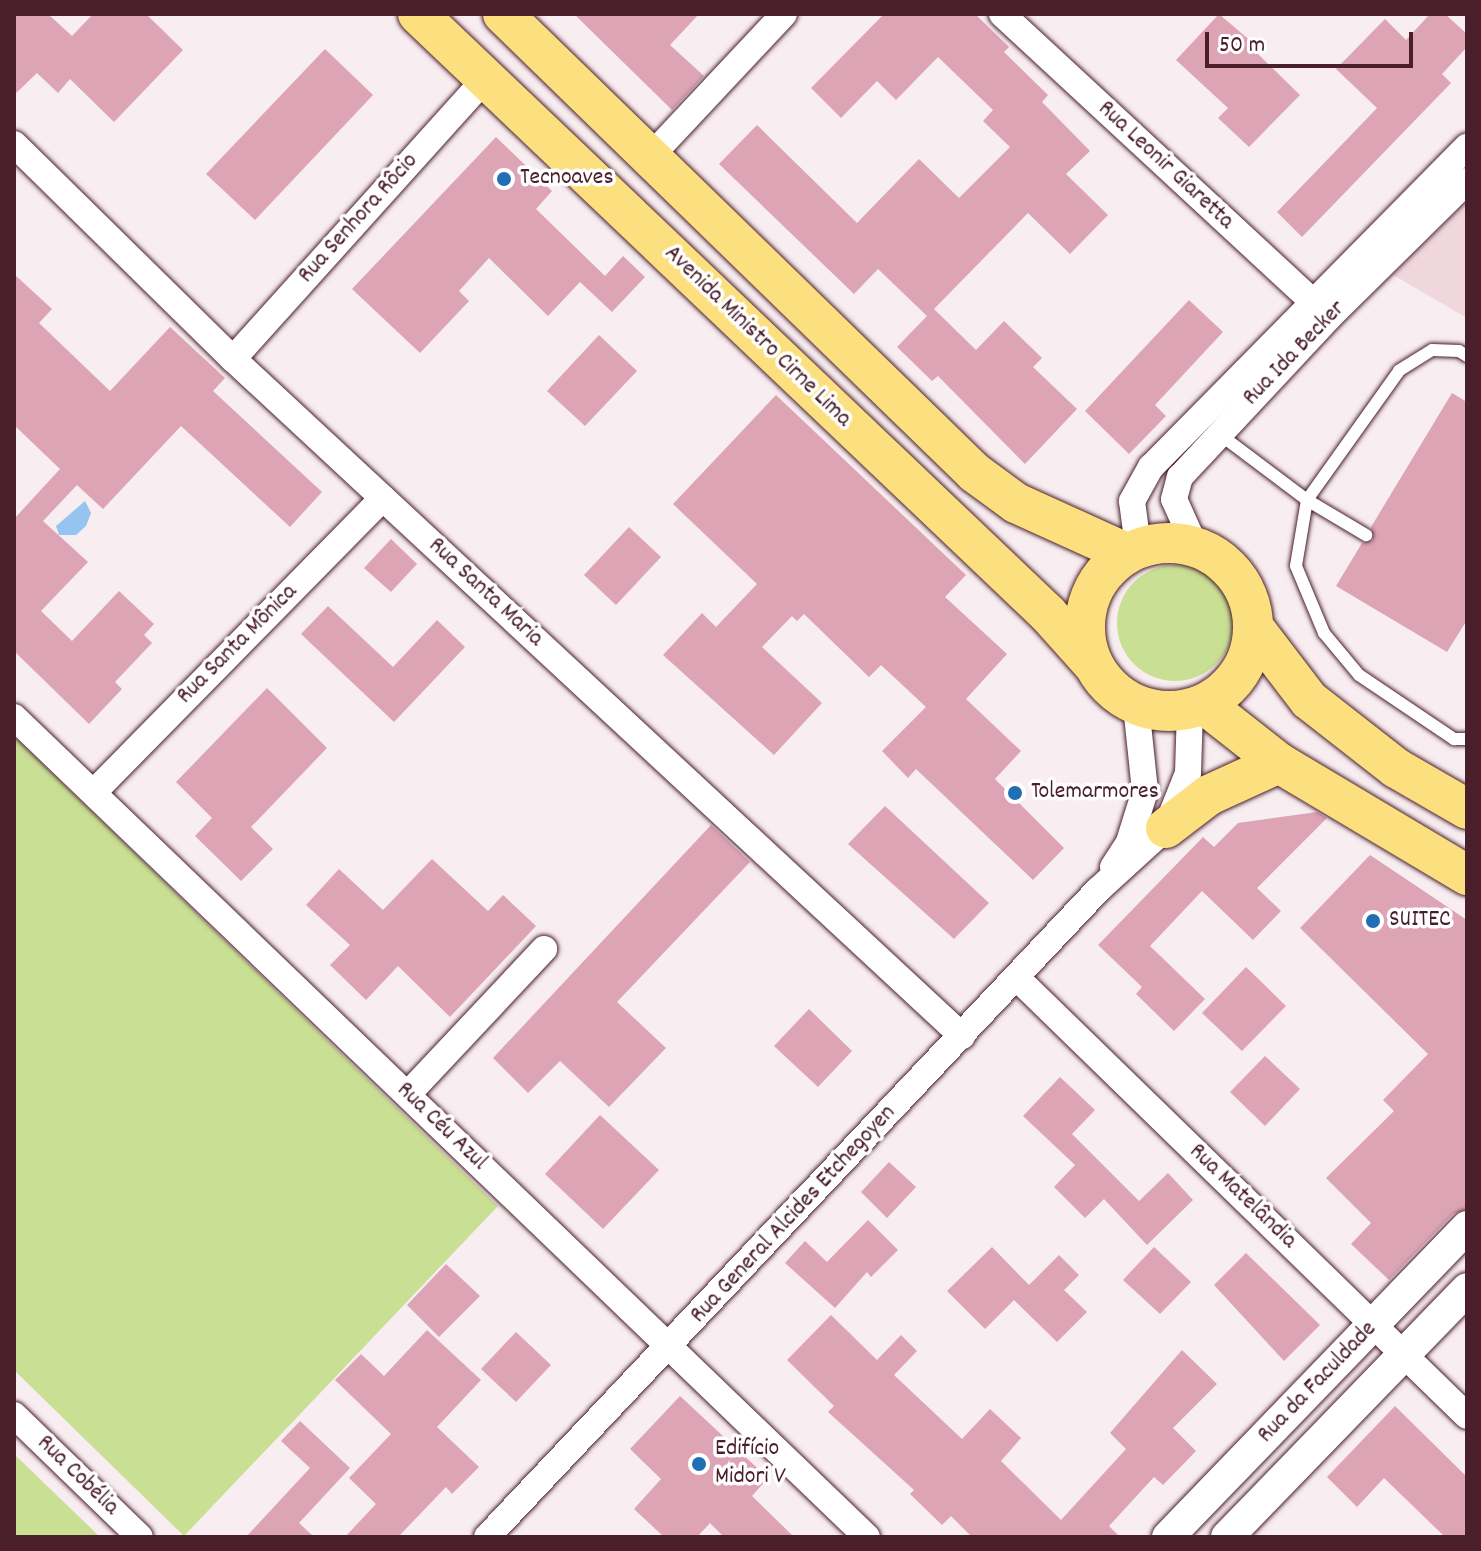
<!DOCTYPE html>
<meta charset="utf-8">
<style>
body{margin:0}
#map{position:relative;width:1481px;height:1551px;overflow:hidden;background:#f8edf0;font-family:Dekko,sans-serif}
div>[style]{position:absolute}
.built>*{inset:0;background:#f0d7de}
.green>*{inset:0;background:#c8df94}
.round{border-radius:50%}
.water>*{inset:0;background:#95c4f0}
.building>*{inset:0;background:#dda4b5}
.roads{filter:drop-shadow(0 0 2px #4a1f2b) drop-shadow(0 0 2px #4a1f2b)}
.service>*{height:12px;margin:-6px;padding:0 6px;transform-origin:6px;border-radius:6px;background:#fff}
.minor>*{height:26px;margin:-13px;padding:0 13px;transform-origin:13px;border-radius:13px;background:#fff}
.tertiary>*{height:32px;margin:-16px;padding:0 16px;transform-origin:16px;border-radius:16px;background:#fff}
.primary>*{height:40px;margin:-20px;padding:0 20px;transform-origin:20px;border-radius:20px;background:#fce080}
.primary>.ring{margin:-20px;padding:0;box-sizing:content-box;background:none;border:40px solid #fce080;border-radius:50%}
.dots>*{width:22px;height:22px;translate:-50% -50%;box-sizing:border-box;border:4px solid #fff;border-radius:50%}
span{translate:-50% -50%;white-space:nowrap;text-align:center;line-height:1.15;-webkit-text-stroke:7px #fff;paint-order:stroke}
.street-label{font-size:24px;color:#4a1f2b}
.poi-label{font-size:24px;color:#4a1f2b}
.left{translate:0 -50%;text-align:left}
.frame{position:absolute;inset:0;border:16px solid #4a1f2b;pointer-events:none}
.scale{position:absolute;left:1205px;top:32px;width:208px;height:36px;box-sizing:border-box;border:4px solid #4a1f2b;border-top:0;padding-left:10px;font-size:24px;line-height:28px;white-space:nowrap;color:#4a1f2b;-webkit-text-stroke:6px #fff;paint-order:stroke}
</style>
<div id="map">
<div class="built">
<div style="clip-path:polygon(1467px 202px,1467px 318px,1393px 275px)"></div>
</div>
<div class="green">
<div class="round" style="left:1117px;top:565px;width:116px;height:116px"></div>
<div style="clip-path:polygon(14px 736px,498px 1206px,184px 1536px,14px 1370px)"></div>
<div style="clip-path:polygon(14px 1454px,100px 1537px,14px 1537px)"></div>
</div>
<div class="water">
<div style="clip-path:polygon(85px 501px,91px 513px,86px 526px,76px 535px,59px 535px,56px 526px)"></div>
</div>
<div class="building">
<div style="clip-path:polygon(14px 14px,48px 14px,72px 36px,93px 14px,146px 14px,183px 50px,114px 122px,70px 79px,58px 93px,37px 73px,14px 95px)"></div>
<div style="clip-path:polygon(574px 14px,699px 14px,670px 45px,704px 76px,672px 110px)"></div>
<div style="clip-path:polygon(884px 14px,975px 14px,1009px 47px,1004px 52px,1048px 95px,1042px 102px,1090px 151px,1066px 174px,1108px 215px,1070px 254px,1028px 213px,934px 309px,976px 350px,1004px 321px,1042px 358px,1033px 367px,1077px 409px,1025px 464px,938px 376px,932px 381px,897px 347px,927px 316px,878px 269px,854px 294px,719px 164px,757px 125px,857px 223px,919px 159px,959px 198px,1010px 147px,983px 121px,993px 110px,938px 57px,896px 100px,877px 81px,841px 118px,811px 88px)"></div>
<div style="clip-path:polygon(1219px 14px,1260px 49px,1257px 53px,1300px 95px,1249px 147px,1218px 118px,1228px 108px,1176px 60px)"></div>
<div style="clip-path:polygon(1430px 14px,1445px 14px,1467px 34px,1467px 47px,1442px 74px,1451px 83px,1302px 237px,1277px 212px,1377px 108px,1336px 69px,1385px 19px,1406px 40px)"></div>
<div style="clip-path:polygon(325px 49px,373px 95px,255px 220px,206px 174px)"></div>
<div style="clip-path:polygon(496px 137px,552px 191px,536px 209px,605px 276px,623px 256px,645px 277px,612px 312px,580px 282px,548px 316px,489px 258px,459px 291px,469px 301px,420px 353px,352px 289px)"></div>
<div style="clip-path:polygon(14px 274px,52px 309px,39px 323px,110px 391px,170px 327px,225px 378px,213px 391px,322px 492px,290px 527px,181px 426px,103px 509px,77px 485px,43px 521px,88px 562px,41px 611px,72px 641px,119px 591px,154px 624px,144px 635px,152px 643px,115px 682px,122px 689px,89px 724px,14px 651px,14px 519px,60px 469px,14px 425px)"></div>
<div style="clip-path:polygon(1189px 300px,1223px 332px,1155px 405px,1166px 416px,1129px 454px,1085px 411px)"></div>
<div style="clip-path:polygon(599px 335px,637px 371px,585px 426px,547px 391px)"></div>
<div style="clip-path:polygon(1452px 393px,1467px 402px,1467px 620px,1447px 652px,1336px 586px,1362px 543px,1373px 540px,1371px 527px)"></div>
<div style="clip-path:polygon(776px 395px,966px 575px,945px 597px,1007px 654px,966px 699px,1021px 751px,995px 779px,1064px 848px,1033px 880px,916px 769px,908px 778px,882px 751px,926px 707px,881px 665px,869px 677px,804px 614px,797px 621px,792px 616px,762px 647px,822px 703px,774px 755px,663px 655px,702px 613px,716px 627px,757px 584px,673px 504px)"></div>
<div style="clip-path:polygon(629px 527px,661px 557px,616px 605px,584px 575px)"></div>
<div style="clip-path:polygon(391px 539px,417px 564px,391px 592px,364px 568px)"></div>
<div style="clip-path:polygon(328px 606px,393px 667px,437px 620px,465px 647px,394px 722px,301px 634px)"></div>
<div style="clip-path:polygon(267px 688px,327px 748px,251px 827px,273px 849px,241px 881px,195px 836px,212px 818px,176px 782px)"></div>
<div style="clip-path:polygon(885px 806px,989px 903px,954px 939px,848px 844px)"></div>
<div style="clip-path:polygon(1317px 812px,1327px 818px,1257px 888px,1281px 911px,1253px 940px,1202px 891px,1150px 946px,1205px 999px,1174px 1031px,1136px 994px,1142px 987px,1098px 945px,1203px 837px,1214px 847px,1238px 823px)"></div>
<div style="clip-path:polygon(711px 825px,750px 862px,617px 1002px,666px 1048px,609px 1107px,560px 1061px,528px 1093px,493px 1058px)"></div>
<div style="clip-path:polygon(1370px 855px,1467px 920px,1467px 1209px,1453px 1214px,1389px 1280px,1351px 1244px,1371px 1223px,1326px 1178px,1394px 1111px,1383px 1100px,1428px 1054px,1300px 928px)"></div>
<div style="clip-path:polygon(432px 859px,488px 911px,503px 895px,536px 926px,450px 1017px,398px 966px,366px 1000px,330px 965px,350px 945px,306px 905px,339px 869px,383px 910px)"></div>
<div style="clip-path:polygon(1246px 967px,1286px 1006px,1242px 1051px,1202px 1013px)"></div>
<div style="clip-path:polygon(809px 1009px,852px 1051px,818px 1087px,774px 1046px)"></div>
<div style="clip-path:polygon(1265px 1056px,1300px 1089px,1265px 1126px,1230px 1092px)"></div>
<div style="clip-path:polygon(1060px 1077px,1095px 1110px,1072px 1134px,1139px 1201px,1168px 1173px,1193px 1200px,1147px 1245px,1104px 1199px,1085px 1218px,1054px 1187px,1075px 1165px,1023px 1116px)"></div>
<div style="clip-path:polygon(600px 1115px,659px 1170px,603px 1229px,545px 1174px)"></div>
<div style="clip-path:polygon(889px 1162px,916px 1187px,887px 1218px,861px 1192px)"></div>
<div style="clip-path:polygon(868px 1220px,898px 1250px,871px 1277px,867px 1272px,835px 1308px,785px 1263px,805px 1241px,827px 1262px)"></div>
<div style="clip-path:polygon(992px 1247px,1029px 1285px,1059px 1255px,1079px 1275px,1064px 1290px,1087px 1312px,1057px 1342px,1014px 1300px,985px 1329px,947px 1291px)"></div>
<div style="clip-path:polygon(1154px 1247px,1191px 1282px,1160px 1314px,1123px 1280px)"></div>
<div style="clip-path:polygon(1246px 1253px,1320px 1325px,1284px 1361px,1214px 1285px)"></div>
<div style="clip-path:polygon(446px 1264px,480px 1296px,439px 1337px,407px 1305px)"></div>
<div style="clip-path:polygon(831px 1315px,877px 1360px,901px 1335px,917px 1351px,894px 1375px,962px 1439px,990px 1409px,1021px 1438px,1001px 1461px,1061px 1520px,1126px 1449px,1110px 1433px,1182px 1350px,1217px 1384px,1173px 1428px,1196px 1451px,1163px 1485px,1154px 1477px,1109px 1526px,1120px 1537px,972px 1537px,951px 1516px,942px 1525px,910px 1494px,914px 1490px,828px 1412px,834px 1406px,787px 1360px)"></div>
<div style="clip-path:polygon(427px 1330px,481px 1380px,437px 1427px,479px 1467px,452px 1494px,446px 1487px,398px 1537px,345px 1537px,376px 1504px,349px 1478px,391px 1434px,335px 1380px,361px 1354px,384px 1376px)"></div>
<div style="clip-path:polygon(516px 1332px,551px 1365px,516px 1402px,481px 1369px)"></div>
<div style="clip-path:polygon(680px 1396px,768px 1478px,752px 1496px,794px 1537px,724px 1537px,710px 1523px,697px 1537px,664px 1537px,634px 1509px,661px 1479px,630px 1449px)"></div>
<div style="clip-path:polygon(1395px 1406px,1467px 1477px,1467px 1537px,1445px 1537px,1384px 1478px,1357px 1507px,1327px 1477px)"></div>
<div style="clip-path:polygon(300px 1421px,350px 1468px,299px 1523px,314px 1537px,246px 1537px,310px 1468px,281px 1441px)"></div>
</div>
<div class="roads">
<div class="service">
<div style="left:1467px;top:356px;width:9px;rotate:-148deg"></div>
<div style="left:1459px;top:351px;width:27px;rotate:-178deg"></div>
<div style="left:1432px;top:350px;width:39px;rotate:148deg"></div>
<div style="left:1399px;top:371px;width:158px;rotate:125.5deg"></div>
<div style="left:1307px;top:500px;width:67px;rotate:99.5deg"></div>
<div style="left:1296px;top:566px;width:73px;rotate:67.3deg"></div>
<div style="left:1324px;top:633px;width:55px;rotate:50.2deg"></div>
<div style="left:1359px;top:675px;width:115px;rotate:34deg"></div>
<div style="left:1454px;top:739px;width:13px"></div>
<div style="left:1218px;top:433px;width:111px;rotate:37deg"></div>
<div style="left:1307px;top:500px;width:69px;rotate:30.7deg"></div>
</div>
<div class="minor">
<div style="left:1002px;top:14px;width:440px;rotate:42.8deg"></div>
<div style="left:14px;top:144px;width:307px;rotate:44.5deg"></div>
<div style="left:233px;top:359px;width:995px;rotate:42.88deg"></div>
<div style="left:652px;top:155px;width:193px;rotate:-46.9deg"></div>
<div style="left:233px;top:359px;width:377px;rotate:-48deg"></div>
<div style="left:1195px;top:546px;width:51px;rotate:-114.1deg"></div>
<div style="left:1174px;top:499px;width:23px;rotate:-75deg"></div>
<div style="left:1180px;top:477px;width:219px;rotate:-47deg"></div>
<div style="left:1329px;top:317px;width:194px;rotate:-44.6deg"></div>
<div style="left:1138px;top:547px;width:46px;rotate:-97.4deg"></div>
<div style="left:1132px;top:501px;width:39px;rotate:-61deg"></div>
<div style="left:1151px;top:467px;width:450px;rotate:-45.4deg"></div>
<div style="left:14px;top:717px;width:1183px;rotate:43.87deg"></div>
<div style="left:94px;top:792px;width:412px;rotate:-45.5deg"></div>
<div style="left:1113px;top:867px;width:30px;rotate:-57deg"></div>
<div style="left:1129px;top:842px;width:53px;rotate:-72.6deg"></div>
<div style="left:1145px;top:791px;width:85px;rotate:-96deg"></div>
<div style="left:1016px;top:977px;width:629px;rotate:44.23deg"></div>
<div style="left:408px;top:1094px;width:199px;rotate:-46.8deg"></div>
<div style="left:14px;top:1415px;width:175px;rotate:44.1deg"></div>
<div style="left:487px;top:1537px;width:890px;rotate:-46.64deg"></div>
<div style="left:1098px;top:890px;width:92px;rotate:-42.4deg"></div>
<div style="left:1166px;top:828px;width:59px;rotate:-68.2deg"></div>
<div style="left:1188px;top:773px;width:64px;rotate:-88.2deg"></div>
</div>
<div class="tertiary">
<div style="left:1168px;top:1537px;width:431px;rotate:-46deg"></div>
<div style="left:1227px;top:1537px;width:345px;rotate:-45.9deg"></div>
</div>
<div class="primary">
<div style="left:418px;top:14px;width:870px;rotate:43.6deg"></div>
<div style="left:1048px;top:614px;width:66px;rotate:48.1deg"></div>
<div style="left:503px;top:14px;width:658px;rotate:44.2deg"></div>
<div style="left:975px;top:473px;width:51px;rotate:36.2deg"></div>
<div style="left:1016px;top:503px;width:121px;rotate:24.4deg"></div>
<div class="ring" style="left:1085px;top:543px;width:128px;height:128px"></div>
<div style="left:1254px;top:628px;width:91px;rotate:52.6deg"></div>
<div style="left:1309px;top:700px;width:110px;rotate:38deg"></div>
<div style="left:1396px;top:768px;width:82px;rotate:30deg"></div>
<div style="left:1204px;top:704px;width:95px;rotate:38.2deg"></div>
<div style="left:1279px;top:763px;width:219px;rotate:30.8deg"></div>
<div style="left:1166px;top:828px;width:54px;rotate:-37.5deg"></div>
<div style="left:1209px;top:795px;width:77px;rotate:-24.6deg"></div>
</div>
</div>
<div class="dots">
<div style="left:504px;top:179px;background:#1f6fb2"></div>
<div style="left:1015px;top:793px;background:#1f6fb2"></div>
<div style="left:1373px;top:921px;background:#1f6fb2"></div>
<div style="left:699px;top:1464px;background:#1f6fb2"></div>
</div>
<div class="street-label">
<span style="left:1165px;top:166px;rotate:43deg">Rua Leonir Giaretta</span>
<span style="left:359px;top:219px;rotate:-48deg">Rua Senhora Rôcio</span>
<span style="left:757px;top:337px;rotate:44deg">Avenida Ministro Cirne Lima</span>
<span style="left:1295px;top:354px;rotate:-46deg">Rua Ida Becker</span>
<span style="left:485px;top:593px;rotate:43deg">Rua Santa Maria</span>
<span style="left:238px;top:645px;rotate:-45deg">Rua Santa Mônica</span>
<span style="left:441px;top:1127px;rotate:44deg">Rua Céu Azul</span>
<span style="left:1242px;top:1197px;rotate:44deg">Rua Matelândia</span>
<span style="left:794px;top:1215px;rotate:-47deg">Rua General Alcides Etchegoyen</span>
<span style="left:1318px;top:1383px;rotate:-46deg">Rua da Faculdade</span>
<span style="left:77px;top:1476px;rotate:44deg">Rua Cobélia</span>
</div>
<div class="poi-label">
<span class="left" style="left:520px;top:179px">Tecnoaves</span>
<span class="left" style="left:1031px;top:793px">Tolemarmores</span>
<span class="left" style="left:1389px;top:921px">SUITEC</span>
<span class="left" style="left:715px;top:1464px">Edifício<br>Midori V</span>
</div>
<div class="frame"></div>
<div class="scale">50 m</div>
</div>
